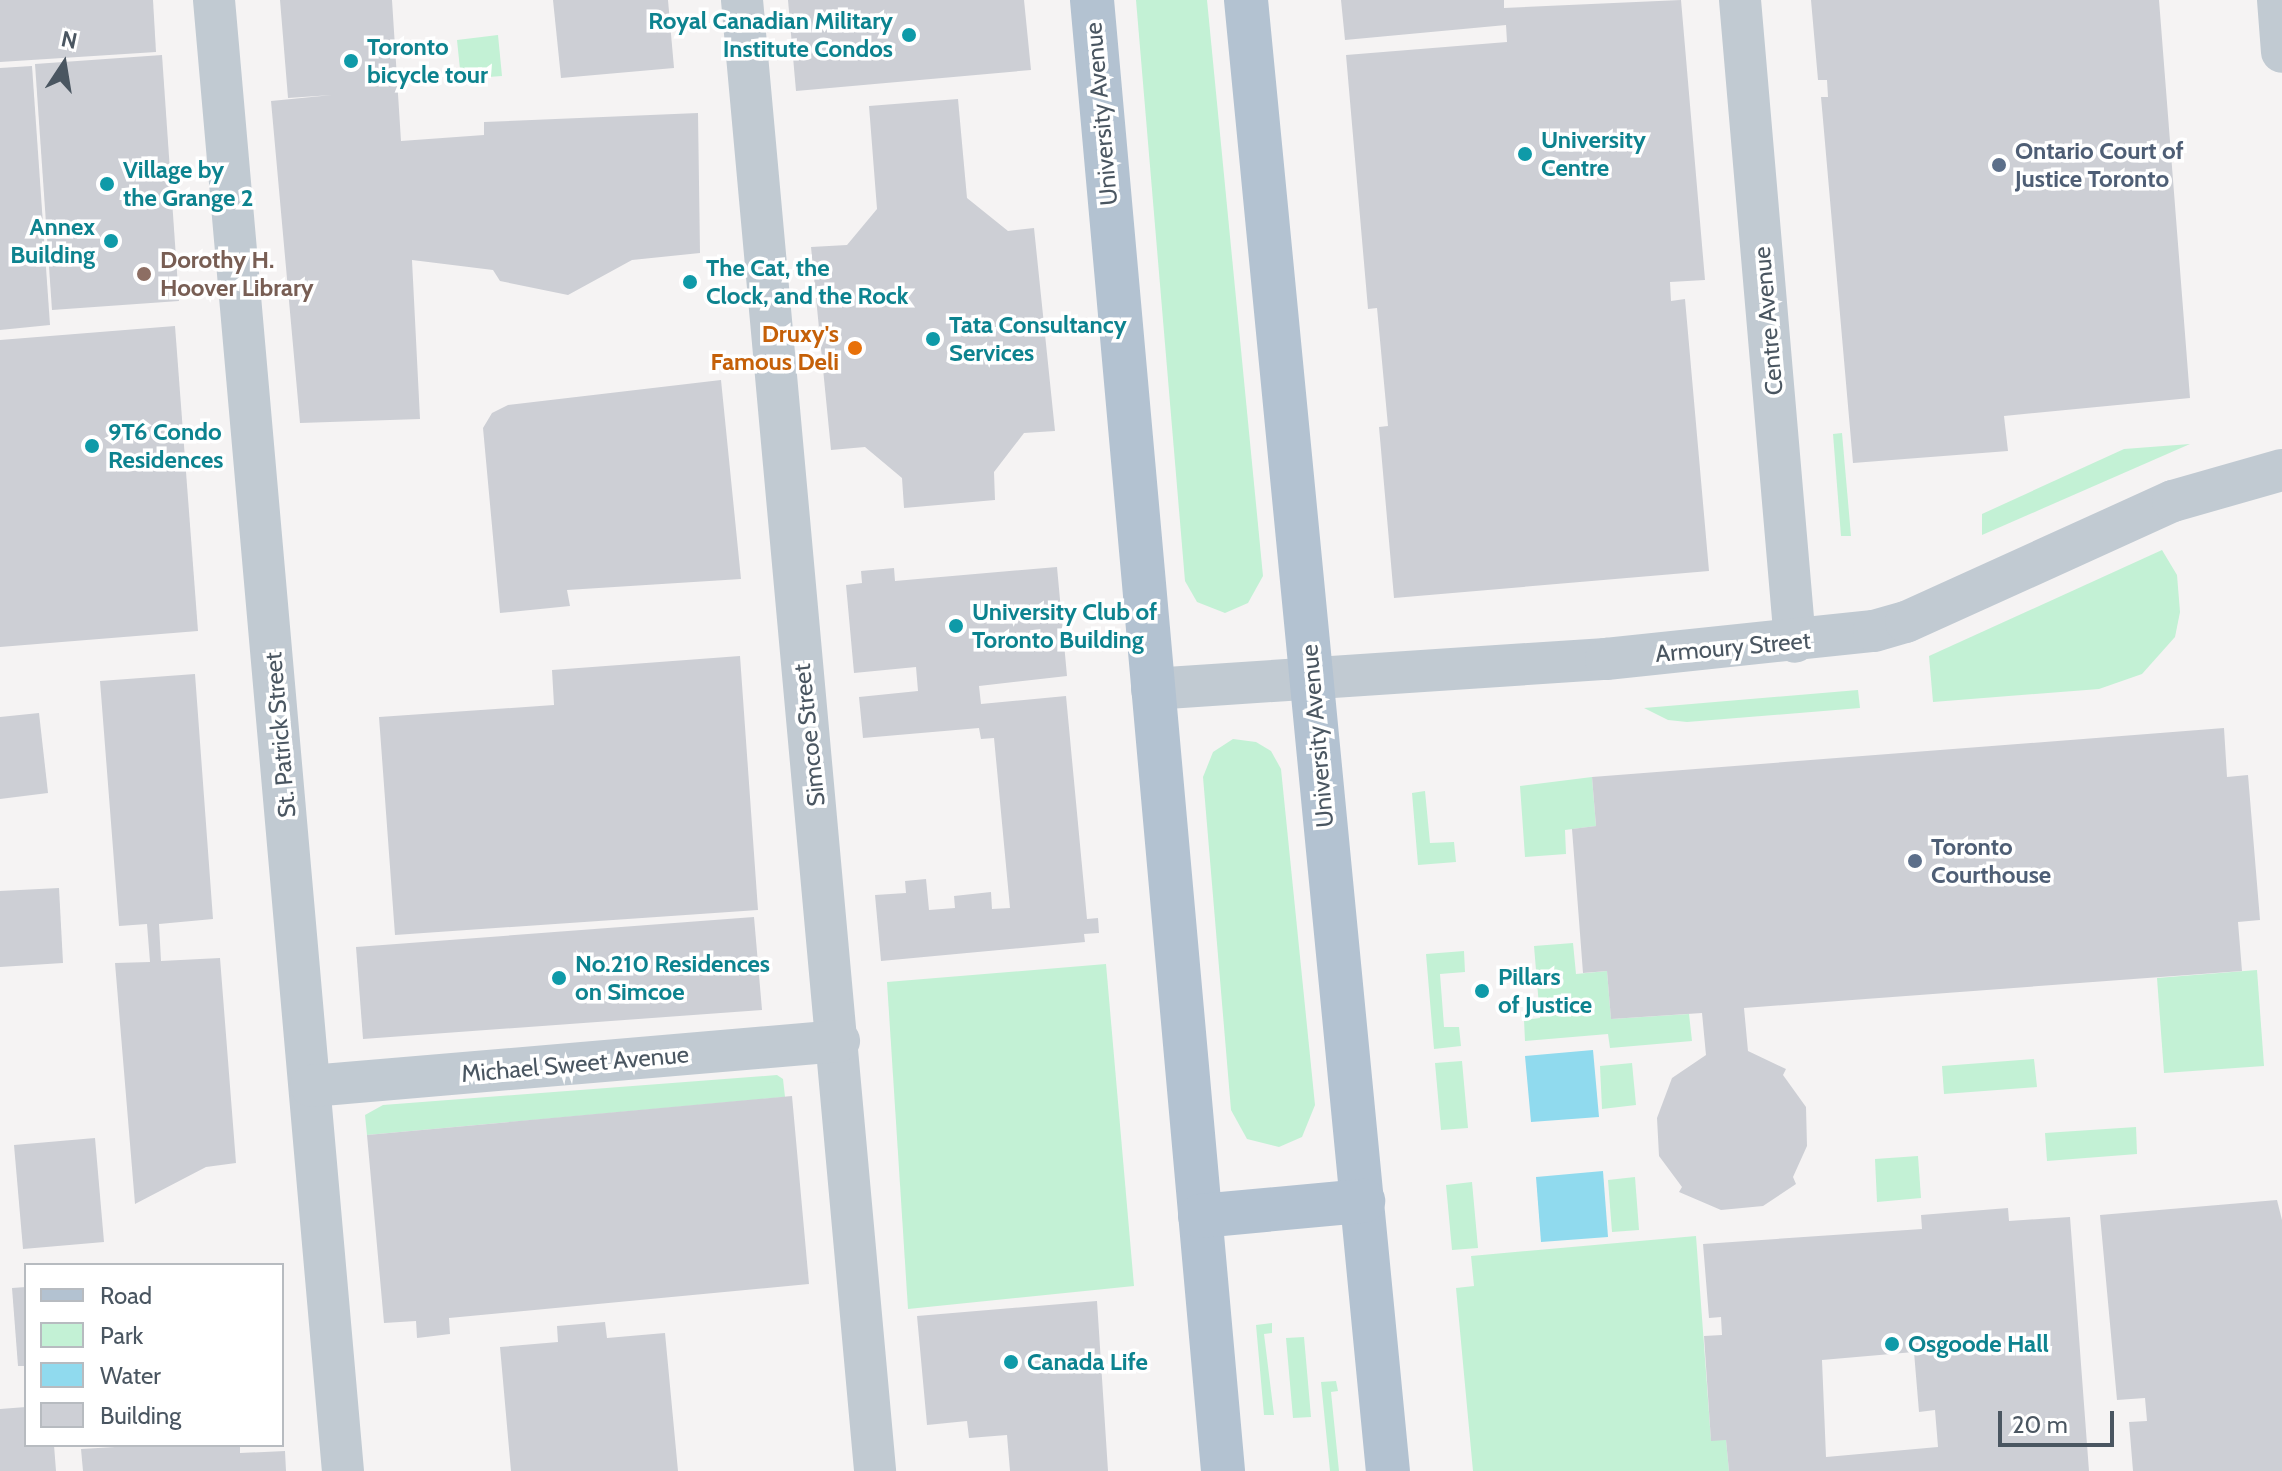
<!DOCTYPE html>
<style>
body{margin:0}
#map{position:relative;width:2282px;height:1471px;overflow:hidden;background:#f5f3f3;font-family:Cabin,sans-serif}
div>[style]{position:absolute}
.green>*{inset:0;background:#c3f1d5}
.water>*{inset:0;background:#90daee}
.building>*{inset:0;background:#cdcfd5}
.minor>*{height:42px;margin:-21px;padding:0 21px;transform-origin:21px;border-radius:21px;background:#c1cad2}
.major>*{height:44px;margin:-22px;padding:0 22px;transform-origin:22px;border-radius:22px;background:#b3c2d1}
.dots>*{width:22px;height:22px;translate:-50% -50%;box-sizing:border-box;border:4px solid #fff;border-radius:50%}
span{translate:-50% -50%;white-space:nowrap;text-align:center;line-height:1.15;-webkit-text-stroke:7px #fff;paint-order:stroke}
.culture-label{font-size:24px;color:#0d838f;font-weight:700}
.right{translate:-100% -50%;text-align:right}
.left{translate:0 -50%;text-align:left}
.street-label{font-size:24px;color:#4a5661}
.service-label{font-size:24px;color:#4e5e75;font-weight:700}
.education-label{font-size:24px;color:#785e54;font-weight:700}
.food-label{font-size:24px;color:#c56008;font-weight:700}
.legend{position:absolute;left:24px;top:1263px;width:260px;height:184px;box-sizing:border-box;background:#fff;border:2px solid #b7bbc0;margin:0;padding:10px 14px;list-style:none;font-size:24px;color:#4a5661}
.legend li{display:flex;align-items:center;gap:16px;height:40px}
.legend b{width:40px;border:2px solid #b7bbc0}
.north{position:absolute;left:24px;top:24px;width:80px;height:80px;-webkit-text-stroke:6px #fff;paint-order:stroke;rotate:12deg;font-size:22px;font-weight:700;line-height:32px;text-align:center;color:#4a5661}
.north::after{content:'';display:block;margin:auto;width:28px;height:36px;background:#4a5661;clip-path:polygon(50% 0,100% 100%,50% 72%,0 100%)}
.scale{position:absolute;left:1998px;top:1411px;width:116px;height:36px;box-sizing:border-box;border:4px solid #4a5661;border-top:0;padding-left:10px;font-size:24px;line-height:28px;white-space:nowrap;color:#4a5661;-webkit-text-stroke:6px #fff;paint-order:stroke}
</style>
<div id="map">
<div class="green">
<div style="clip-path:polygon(1136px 0,1207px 0,1263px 576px,1248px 603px,1225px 613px,1197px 602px,1185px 581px)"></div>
<div style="clip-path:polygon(498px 35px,502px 76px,461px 79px,457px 40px)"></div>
<div style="clip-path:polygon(1842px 433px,1851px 536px,1841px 536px,1833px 434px)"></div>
<div style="clip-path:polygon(2190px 444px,1982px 535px,1982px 514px,2124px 449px)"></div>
<div style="clip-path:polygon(2162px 550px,2177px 575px,2180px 612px,2175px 637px,2142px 674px,2099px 689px,1933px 702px,1929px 656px)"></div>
<div style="clip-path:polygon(1858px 690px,1860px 708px,1687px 722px,1668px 720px,1644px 708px)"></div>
<div style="clip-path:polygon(1233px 739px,1256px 742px,1271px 751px,1281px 769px,1315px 1105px,1302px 1137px,1279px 1147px,1247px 1139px,1231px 1110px,1203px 777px,1213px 752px)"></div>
<div style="clip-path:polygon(1592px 777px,1596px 826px,1565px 830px,1566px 854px,1525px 857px,1520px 786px)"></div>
<div style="clip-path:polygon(1425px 791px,1430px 843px,1454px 842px,1456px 862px,1418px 865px,1412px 793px)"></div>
<div style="clip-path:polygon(1573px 943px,1576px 974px,1607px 971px,1611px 1019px,1689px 1014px,1692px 1041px,1610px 1048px,1608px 1034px,1525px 1041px,1524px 1020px,1540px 1018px,1534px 946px)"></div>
<div style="clip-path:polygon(1464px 951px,1465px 972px,1440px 974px,1444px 1027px,1459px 1027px,1461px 1046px,1434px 1049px,1426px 954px)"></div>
<div style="clip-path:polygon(1106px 964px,1134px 1286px,908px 1309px,887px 982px)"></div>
<div style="clip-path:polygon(2257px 970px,2264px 1066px,2164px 1073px,2157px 978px)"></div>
<div style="clip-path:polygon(2034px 1059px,2037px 1087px,1944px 1094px,1942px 1066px)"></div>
<div style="clip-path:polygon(1462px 1061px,1468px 1128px,1441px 1130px,1435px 1063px)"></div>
<div style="clip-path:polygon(1632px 1063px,1636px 1105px,1602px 1109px,1600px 1066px)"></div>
<div style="clip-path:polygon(777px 1075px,783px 1079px,785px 1097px,367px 1135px,365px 1115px,383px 1105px)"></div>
<div style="clip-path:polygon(2136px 1127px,2137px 1154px,2047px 1161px,2045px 1133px)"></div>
<div style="clip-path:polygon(1918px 1156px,1921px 1198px,1877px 1202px,1875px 1159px)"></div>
<div style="clip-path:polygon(1635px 1177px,1639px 1230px,1612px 1232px,1608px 1180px)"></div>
<div style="clip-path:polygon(1472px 1182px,1478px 1248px,1452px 1250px,1446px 1185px)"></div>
<div style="clip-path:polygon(1696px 1236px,1711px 1440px,1726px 1440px,1729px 1471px,1473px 1471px,1456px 1288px,1474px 1286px,1471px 1256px)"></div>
<div style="clip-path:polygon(1272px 1323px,1272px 1333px,1264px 1334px,1274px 1415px,1264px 1415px,1256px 1325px)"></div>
<div style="clip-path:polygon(1304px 1337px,1311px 1417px,1293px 1418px,1286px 1338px)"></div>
<div style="clip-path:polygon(1336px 1381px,1338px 1391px,1331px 1392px,1339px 1471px,1330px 1471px,1321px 1382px)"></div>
</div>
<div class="water">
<div style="clip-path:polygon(1593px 1050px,1599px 1117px,1531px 1122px,1525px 1056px)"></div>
<div style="clip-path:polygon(1603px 1171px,1608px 1237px,1541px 1242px,1536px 1177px)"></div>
</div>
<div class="building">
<div style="clip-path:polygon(0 0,153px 0,156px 52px,0 62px)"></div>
<div style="clip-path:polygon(280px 0,392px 0,401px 141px,484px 135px,484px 122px,698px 113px,700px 253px,632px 260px,568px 295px,500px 281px,493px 270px,412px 260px,420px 419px,300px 423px,271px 101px,332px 95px,288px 98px)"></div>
<div style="clip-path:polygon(553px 0,668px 0,674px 68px,561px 78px)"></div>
<div style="clip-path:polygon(788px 0,1024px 0,1031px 70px,796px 91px)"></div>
<div style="clip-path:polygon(1341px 0,1504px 0,1504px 8px,1681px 0,1705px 280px,1670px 282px,1671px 301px,1685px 299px,1709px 571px,1394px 598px,1379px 427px,1388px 426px,1377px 308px,1368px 309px,1346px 55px,1507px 42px,1506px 25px,1345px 40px)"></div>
<div style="clip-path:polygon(1811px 0,2159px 0,2190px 398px,2004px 416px,2008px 451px,1853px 463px,1821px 97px,1828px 97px,1827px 80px,1818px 80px)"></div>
<div style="clip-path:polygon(162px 55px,179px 301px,52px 310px,35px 64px)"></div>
<div style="clip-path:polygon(32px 66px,50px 325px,0 330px,0 68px)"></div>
<div style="clip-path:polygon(958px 99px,967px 198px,1008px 231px,1034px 228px,1055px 431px,1024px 433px,994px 472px,995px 500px,904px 508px,902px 478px,865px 447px,831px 450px,811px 247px,847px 245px,877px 209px,869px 106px)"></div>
<div style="clip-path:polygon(175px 326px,198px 631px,0 647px,0 340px)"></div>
<div style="clip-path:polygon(721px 380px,741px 579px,567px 590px,570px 606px,500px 613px,483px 428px,492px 413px,508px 405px)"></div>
<div style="clip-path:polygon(1057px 567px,1067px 676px,979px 686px,981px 704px,1066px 696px,1087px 919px,1098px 918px,1099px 933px,1084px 934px,1085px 942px,881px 961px,875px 895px,906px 893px,905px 881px,926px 879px,929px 910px,955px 908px,954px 896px,991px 892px,992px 909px,1010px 908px,994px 738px,981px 739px,979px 728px,863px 738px,859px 697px,918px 691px,916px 667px,854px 673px,846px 585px,862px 583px,861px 571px,894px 568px,895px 581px)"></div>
<div style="clip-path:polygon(740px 656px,758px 910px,395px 935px,379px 717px,554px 705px,552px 670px)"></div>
<div style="clip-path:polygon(195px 674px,213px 919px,159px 924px,161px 961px,220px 958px,236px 1163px,206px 1167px,135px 1204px,115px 963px,150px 962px,147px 924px,119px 926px,100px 681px)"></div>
<div style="clip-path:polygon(39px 713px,48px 793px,0 799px,0 717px)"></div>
<div style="clip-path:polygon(2224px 728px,2227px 777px,2248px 775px,2260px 920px,2238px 922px,2242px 971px,1744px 1008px,1748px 1051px,1786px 1069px,1783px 1075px,1806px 1107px,1807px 1146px,1793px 1177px,1796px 1184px,1763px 1206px,1721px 1210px,1679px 1192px,1682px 1187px,1659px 1156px,1657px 1118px,1672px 1078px,1706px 1055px,1702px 1013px,1611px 1019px,1607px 971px,1583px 973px,1572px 829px,1596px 826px,1592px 777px)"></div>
<div style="clip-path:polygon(59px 888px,63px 963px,0 967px,0 891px)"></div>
<div style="clip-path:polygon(754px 917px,762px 1010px,363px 1039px,356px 947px)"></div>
<div style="clip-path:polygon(792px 1096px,809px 1284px,449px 1318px,450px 1334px,417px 1338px,416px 1321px,384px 1323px,367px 1135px)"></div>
<div style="clip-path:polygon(95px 1138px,104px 1242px,23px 1249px,14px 1145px)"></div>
<div style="clip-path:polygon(2277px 1200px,2282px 1220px,2282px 1471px,2133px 1471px,2129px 1422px,2147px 1421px,2145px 1398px,2117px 1400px,2100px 1215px)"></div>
<div style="clip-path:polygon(evenodd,2008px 1208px,2009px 1221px,2070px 1217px,2089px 1471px,1729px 1471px,1726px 1440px,1711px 1441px,1704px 1336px,1722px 1335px,1721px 1317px,1709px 1318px,1703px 1244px,1922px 1229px,1921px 1215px,2008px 1208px,1914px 1352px,1919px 1412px,1935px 1410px,1938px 1447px,1826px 1457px,1822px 1360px,1914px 1352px)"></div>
<div style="clip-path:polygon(26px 1287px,26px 1366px,18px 1366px,12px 1288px)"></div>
<div style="clip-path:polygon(1097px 1301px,1108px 1471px,1010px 1471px,1007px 1435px,969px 1438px,967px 1421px,927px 1425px,917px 1316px)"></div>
<div style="clip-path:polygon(605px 1322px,607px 1338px,665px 1333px,678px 1471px,511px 1471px,500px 1347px,558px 1342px,557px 1326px)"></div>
<div style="clip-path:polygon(26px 1407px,26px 1445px,54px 1445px,56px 1471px,0 1471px,0 1409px)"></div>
<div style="clip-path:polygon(149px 1445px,240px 1445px,240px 1453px,285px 1451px,286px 1471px,83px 1471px,81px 1449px)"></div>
</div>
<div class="minor">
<div style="left:214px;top:0;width:1477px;rotate:84.99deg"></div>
<div style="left:742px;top:0;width:1477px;rotate:84.83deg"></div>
<div style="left:1740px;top:0;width:644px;rotate:85.1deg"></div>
<div style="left:2278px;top:0;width:52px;rotate:85.6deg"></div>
<div style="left:1152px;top:689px;width:455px;rotate:-3.8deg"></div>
<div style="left:1606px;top:659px;width:269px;rotate:-6deg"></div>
<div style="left:1874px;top:631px;width:33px;rotate:-16deg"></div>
<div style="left:1906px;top:622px;width:293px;rotate:-24.4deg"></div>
<div style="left:2173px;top:501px;width:113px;rotate:-15.9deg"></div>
<div style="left:311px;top:1086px;width:530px;rotate:-4.87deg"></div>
</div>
<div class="major">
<div style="left:1092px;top:0;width:1477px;rotate:84.91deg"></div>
<div style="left:1246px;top:0;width:1478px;rotate:84.49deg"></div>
<div style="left:1200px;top:1216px;width:164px;rotate:-5.3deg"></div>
</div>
<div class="dots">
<div style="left:909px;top:35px;background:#0f9aa8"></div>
<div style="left:351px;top:61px;background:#0f9aa8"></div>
<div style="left:1525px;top:154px;background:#0f9aa8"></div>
<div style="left:1999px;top:165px;background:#5c6f8a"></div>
<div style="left:107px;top:184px;background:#0f9aa8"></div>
<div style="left:111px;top:241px;background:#0f9aa8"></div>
<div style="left:144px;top:274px;background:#8d6e63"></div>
<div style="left:690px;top:282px;background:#0f9aa8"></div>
<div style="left:933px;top:339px;background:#0f9aa8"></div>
<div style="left:855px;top:348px;background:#e8710a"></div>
<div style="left:92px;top:446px;background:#0f9aa8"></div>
<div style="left:956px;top:626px;background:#0f9aa8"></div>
<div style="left:1915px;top:861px;background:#5c6f8a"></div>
<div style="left:559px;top:978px;background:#0f9aa8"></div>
<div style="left:1482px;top:991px;background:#0f9aa8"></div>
<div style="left:1892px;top:1344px;background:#0f9aa8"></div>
<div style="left:1011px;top:1362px;background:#0f9aa8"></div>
</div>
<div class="culture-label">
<span class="right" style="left:893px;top:35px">Royal Canadian Military<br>Institute Condos</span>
<span class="left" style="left:367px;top:61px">Toronto<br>bicycle tour</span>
<span class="left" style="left:1541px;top:154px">University<br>Centre</span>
<span class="left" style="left:123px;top:184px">Village by<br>the Grange 2</span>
<span class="right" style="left:95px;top:241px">Annex<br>Building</span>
<span class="left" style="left:706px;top:282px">The Cat, the<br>Clock, and the Rock</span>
<span class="left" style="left:949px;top:339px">Tata Consultancy<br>Services</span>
<span class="left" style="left:108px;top:446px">9T6 Condo<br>Residences</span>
<span class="left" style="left:972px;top:626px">University Club of<br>Toronto Building</span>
<span class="left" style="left:575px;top:978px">No.210 Residences<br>on Simcoe</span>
<span class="left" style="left:1498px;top:991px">Pillars<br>of Justice</span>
<span class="left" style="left:1908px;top:1344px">Osgoode Hall</span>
<span class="left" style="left:1027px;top:1362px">Canada Life</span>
</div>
<div class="street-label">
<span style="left:1101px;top:114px;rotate:-95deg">University Avenue</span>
<span style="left:1768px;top:321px;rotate:-95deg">Centre Avenue</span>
<span style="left:1733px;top:647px;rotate:-5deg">Armoury Street</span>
<span style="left:280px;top:735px;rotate:-95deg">St. Patrick Street</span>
<span style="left:809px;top:735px;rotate:-96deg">Simcoe Street</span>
<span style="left:1317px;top:736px;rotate:-95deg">University Avenue</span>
<span style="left:575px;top:1064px;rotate:-5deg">Michael Sweet Avenue</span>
</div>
<div class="service-label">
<span class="left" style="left:2015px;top:165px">Ontario Court of<br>Justice Toronto</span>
<span class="left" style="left:1931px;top:861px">Toronto<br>Courthouse</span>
</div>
<div class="education-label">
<span class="left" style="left:160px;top:274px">Dorothy H.<br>Hoover Library</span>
</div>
<div class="food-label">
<span class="right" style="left:839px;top:348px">Druxy's<br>Famous Deli</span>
</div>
<ul class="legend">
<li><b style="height:10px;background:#b3c2d1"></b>Road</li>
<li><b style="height:22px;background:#c3f1d5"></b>Park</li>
<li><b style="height:22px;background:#90daee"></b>Water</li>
<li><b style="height:22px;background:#cdcfd5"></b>Building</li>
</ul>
<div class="north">N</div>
<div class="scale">20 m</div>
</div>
